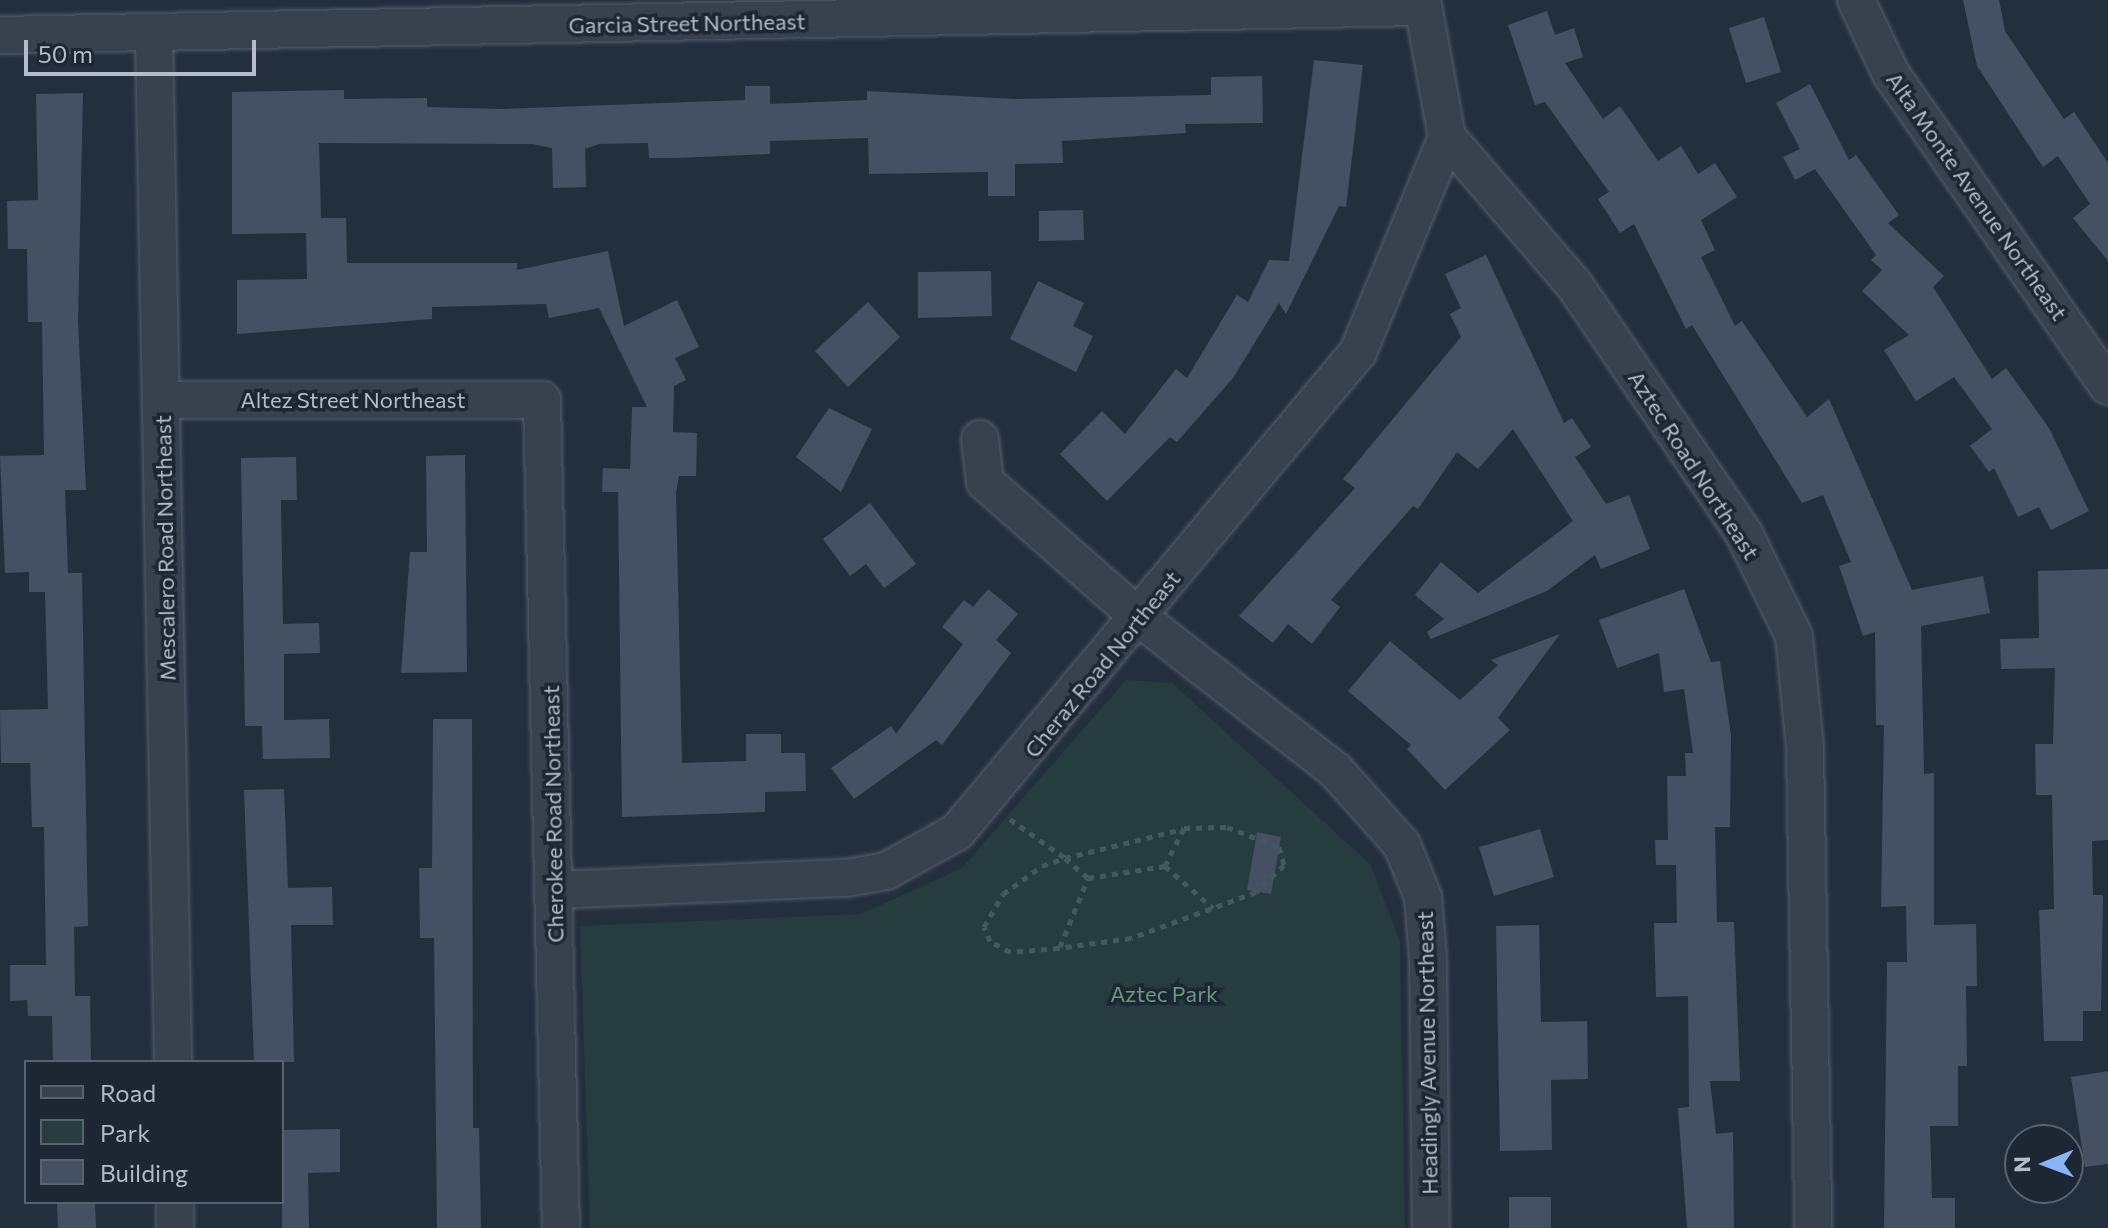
<!DOCTYPE html>
<style>
body{margin:0}
#map{position:relative;width:2108px;height:1228px;overflow:hidden;background:#242f3e;font-family:Commissioner,sans-serif}
div>[style]{position:absolute}
.green>*{inset:0;background:#263c3f}
.building>*{inset:0;background:#455162}
.path>*{height:5px;margin-top:-2.5px;transform-origin:0;background:repeating-linear-gradient(90deg,#44595c 0 6px,transparent 0 12px)}
.roads{filter:drop-shadow(0 0 2px #565f6c) drop-shadow(0 0 2px #565f6c)}
.minor>*{height:36px;margin:-18px;padding:0 18px;transform-origin:18px;border-radius:18px;background:#38414e}
span{translate:-50% -50%;white-space:nowrap;text-align:center;line-height:1.15;-webkit-text-stroke:7px #1d2633;paint-order:stroke}
.street-label{font-size:22px;color:#b4bcc9}
.park-label{font-size:22px;color:#6b9a76}
.legend{position:absolute;left:24px;top:1060px;width:260px;height:144px;box-sizing:border-box;background:#1d2633;border:2px solid #59626f;margin:0;padding:10px 14px;list-style:none;font-size:24px;color:#b4bcc9}
.legend li{display:flex;align-items:center;gap:16px;height:40px}
.legend b{width:40px;border:2px solid #59626f}
.north{position:absolute;left:2004px;top:1124px;width:80px;height:80px;box-sizing:border-box;background:#1d2633;border:2px solid #59626f;border-radius:50%;rotate:269deg;font-size:22px;font-weight:700;line-height:32px;text-align:center;color:#b4bcc9}
.north::after{content:'';display:block;margin:auto;width:28px;height:36px;background:#8ab4f8;clip-path:polygon(50% 0,100% 100%,50% 72%,0 100%)}
.scale{position:absolute;left:24px;top:40px;width:232px;height:36px;box-sizing:border-box;border:4px solid #b4bcc9;border-top:0;padding-left:10px;font-size:24px;line-height:28px;white-space:nowrap;color:#b4bcc9;-webkit-text-stroke:6px #1d2633;paint-order:stroke}
</style>
<div id="map">
<div class="green">
<div style="clip-path:polygon(1126px 680px,1172px 683px,1370px 864px,1400px 941px,1405px 1228px,590px 1228px,580px 926px,861px 914px,962px 868px)"></div>
</div>
<div class="building">
<div style="clip-path:polygon(1963px 0,1999px 0,2005px 31px,2064px 119px,2074px 112px,2108px 163px,2108px 261px,2073px 218px,2090px 204px,2058px 156px,2043px 167px,1977px 66px)"></div>
<div style="clip-path:polygon(1547px 11px,1555px 35px,1574px 28px,1583px 57px,1565px 63px,1603px 119px,1620px 106px,1658px 161px,1681px 146px,1698px 174px,1715px 163px,1737px 197px,1701px 220px,1715px 250px,1701px 257px,1735px 326px,1742px 321px,1807px 417px,1829px 399px,1912px 590px,1983px 576px,1990px 613px,1921px 626px,1924px 774px,1934px 773px,1934px 925px,1976px 924px,1977px 986px,1966px 986px,1967px 1066px,1958px 1066px,1958px 1126px,1930px 1126px,1932px 1198px,1955px 1198px,1955px 1228px,1884px 1228px,1887px 962px,1907px 962px,1906px 906px,1881px 907px,1884px 725px,1876px 725px,1875px 632px,1863px 636px,1839px 566px,1851px 562px,1823px 495px,1802px 503px,1692px 325px,1686px 329px,1634px 224px,1620px 233px,1598px 199px,1609px 192px,1545px 102px,1535px 105px,1508px 25px)"></div>
<div style="clip-path:polygon(1764px 17px,1781px 72px,1746px 83px,1729px 28px)"></div>
<div style="clip-path:polygon(1314px 60px,1363px 65px,1346px 207px,1339px 206px,1286px 314px,1279px 303px,1233px 378px,1177px 442px,1170px 437px,1107px 501px,1060px 454px,1102px 411px,1125px 434px,1176px 369px,1187px 378px,1237px 295px,1248px 302px,1269px 260px,1289px 261px)"></div>
<div style="clip-path:polygon(1262px 76px,1263px 123px,1185px 124px,1186px 133px,1062px 141px,1063px 163px,1015px 164px,1015px 196px,988px 196px,988px 172px,869px 174px,868px 138px,770px 141px,770px 154px,676px 158px,649px 158px,648px 143px,599px 144px,585px 149px,586px 187px,553px 188px,552px 148px,532px 144px,319px 143px,321px 218px,346px 218px,347px 263px,517px 263px,517px 270px,608px 251px,624px 326px,677px 300px,699px 347px,675px 358px,686px 380px,674px 386px,673px 432px,697px 433px,696px 476px,679px 476px,676px 493px,682px 763px,746px 761px,746px 734px,781px 734px,781px 753px,805px 753px,806px 791px,765px 792px,765px 812px,622px 817px,618px 492px,602px 492px,603px 468px,630px 469px,632px 407px,647px 407px,599px 308px,549px 318px,546px 304px,432px 307px,432px 319px,237px 334px,237px 280px,307px 279px,306px 233px,232px 234px,232px 92px,344px 90px,344px 99px,427px 98px,427px 107px,504px 109px,745px 100px,745px 86px,770px 86px,770px 104px,867px 100px,867px 91px,1015px 99px,1211px 95px,1211px 77px)"></div>
<div style="clip-path:polygon(1810px 84px,1849px 160px,1856px 155px,1899px 215px,1888px 223px,1944px 276px,1933px 287px,1992px 379px,2006px 368px,2049px 428px,2089px 511px,2051px 530px,2039px 507px,2018px 517px,1994px 468px,1989px 472px,1970px 446px,1992px 429px,1954px 377px,1916px 401px,1884px 350px,1909px 335px,1862px 291px,1882px 270px,1871px 260px,1876px 255px,1815px 169px,1795px 180px,1783px 157px,1800px 149px,1776px 103px)"></div>
<div style="clip-path:polygon(83px 93px,78px 321px,86px 490px,65px 490px,68px 573px,82px 573px,88px 926px,74px 927px,75px 996px,90px 996px,91px 1062px,53px 1062px,52px 1016px,28px 1016px,27px 1000px,10px 1001px,10px 965px,46px 965px,44px 827px,32px 827px,30px 763px,1px 763px,0 710px,48px 709px,45px 592px,29px 592px,29px 572px,5px 573px,0 456px,44px 455px,42px 322px,28px 322px,27px 249px,8px 249px,7px 201px,38px 200px,36px 94px)"></div>
<div style="clip-path:polygon(1083px 210px,1084px 240px,1039px 241px,1039px 211px)"></div>
<div style="clip-path:polygon(1486px 255px,1564px 423px,1572px 418px,1591px 447px,1575px 457px,1606px 504px,1629px 495px,1650px 549px,1601px 569px,1595px 555px,1547px 591px,1431px 639px,1427px 632px,1444px 619px,1415px 595px,1441px 562px,1478px 593px,1573px 521px,1513px 429px,1478px 469px,1457px 452px,1418px 509px,1413px 506px,1331px 600px,1340px 607px,1312px 644px,1288px 624px,1273px 643px,1239px 616px,1355px 488px,1343px 479px,1461px 337px,1450px 314px,1461px 308px,1445px 274px)"></div>
<div style="clip-path:polygon(991px 271px,992px 316px,918px 318px,918px 272px)"></div>
<div style="clip-path:polygon(1038px 281px,1084px 303px,1073px 326px,1093px 336px,1076px 372px,1010px 339px)"></div>
<div style="clip-path:polygon(868px 302px,900px 337px,848px 387px,815px 351px)"></div>
<div style="clip-path:polygon(829px 408px,872px 429px,841px 492px,796px 457px)"></div>
<div style="clip-path:polygon(465px 455px,467px 672px,401px 673px,410px 552px,427px 552px,426px 456px)"></div>
<div style="clip-path:polygon(296px 457px,297px 500px,281px 500px,283px 624px,319px 623px,320px 653px,284px 654px,284px 720px,329px 719px,330px 758px,263px 759px,262px 726px,245px 726px,241px 458px)"></div>
<div style="clip-path:polygon(870px 503px,916px 564px,884px 588px,866px 564px,850px 576px,823px 539px)"></div>
<div style="clip-path:polygon(2108px 569px,2108px 840px,2092px 841px,2093px 895px,2103px 895px,2101px 1011px,2083px 1011px,2083px 1041px,2044px 1041px,2039px 910px,2054px 909px,2052px 795px,2036px 795px,2035px 744px,2053px 744px,2055px 668px,2001px 669px,2000px 639px,2039px 638px,2038px 571px)"></div>
<div style="clip-path:polygon(988px 589px,1018px 614px,996px 640px,1011px 653px,942px 745px,936px 740px,854px 799px,831px 768px,891px 726px,896px 734px,963px 644px,942px 627px,964px 600px,973px 607px)"></div>
<div style="clip-path:polygon(1684px 589px,1711px 662px,1720px 661px,1731px 735px,1730px 827px,1715px 827px,1717px 922px,1734px 922px,1740px 1081px,1710px 1081px,1716px 1134px,1733px 1132px,1734px 1228px,1687px 1228px,1678px 1108px,1689px 1107px,1688px 996px,1656px 997px,1654px 923px,1677px 923px,1676px 865px,1656px 865px,1655px 840px,1668px 840px,1667px 776px,1686px 776px,1685px 753px,1693px 753px,1684px 689px,1664px 692px,1659px 653px,1617px 668px,1599px 620px)"></div>
<div style="clip-path:polygon(1560px 634px,1498px 718px,1510px 730px,1445px 790px,1407px 749px,1411px 745px,1348px 691px,1390px 641px,1460px 700px,1498px 665px,1491px 660px)"></div>
<div style="clip-path:polygon(433px 719px,472px 719px,473px 1128px,479px 1128px,481px 1228px,437px 1228px,434px 938px,420px 938px,419px 868px,432px 868px)"></div>
<div style="clip-path:polygon(284px 789px,288px 888px,332px 887px,333px 925px,291px 925px,294px 1062px,254px 1062px,244px 790px)"></div>
<div style="clip-path:polygon(1540px 829px,1554px 877px,1494px 896px,1479px 847px)"></div>
<div style="clip-path:polygon(1257px 832px,1281px 837px,1271px 894px,1247px 890px)"></div>
<div style="clip-path:polygon(1539px 925px,1541px 1022px,1587px 1021px,1588px 1079px,1551px 1080px,1552px 1150px,1500px 1151px,1496px 926px)"></div>
<div style="clip-path:polygon(2108px 1071px,2108px 1164px,2085px 1167px,2071px 1077px)"></div>
<div style="clip-path:polygon(340px 1129px,340px 1172px,308px 1173px,309px 1228px,282px 1228px,282px 1130px)"></div>
<div style="clip-path:polygon(1509px 1197px,1551px 1197px,1551px 1228px,1509px 1228px)"></div>
<div style="clip-path:polygon(57px 1203px,95px 1203px,96px 1228px,58px 1228px)"></div>
</div>
<div class="path">
<div style="left:1010px;top:819px;width:67px;rotate:35.3deg"></div>
<div style="left:1065px;top:858px;width:122px;rotate:-13.8deg"></div>
<div style="left:1227px;top:827px;width:56px;rotate:21deg"></div>
<div style="left:1279px;top:847px;width:19px;rotate:74deg"></div>
<div style="left:1284px;top:865px;width:39px;rotate:136deg"></div>
<div style="left:1256px;top:892px;width:133px;rotate:159.8deg"></div>
<div style="left:1131px;top:938px;width:73px;rotate:172.1deg"></div>
<div style="left:1059px;top:948px;width:49px;rotate:175.3deg"></div>
<div style="left:1010px;top:952px;width:23px;rotate:-151deg"></div>
<div style="left:990px;top:941px;width:15px;rotate:-113deg"></div>
<div style="left:984px;top:927px;width:38px;rotate:-60deg"></div>
<div style="left:1003px;top:894px;width:48px;rotate:-35.7deg"></div>
<div style="left:1042px;top:866px;width:24px;rotate:-19deg"></div>
<div style="left:1065px;top:858px;width:30px;rotate:41deg"></div>
<div style="left:1088px;top:878px;width:78px;rotate:-8.9deg"></div>
<div style="left:1165px;top:866px;width:42px;rotate:-63.4deg"></div>
<div style="left:1184px;top:828px;width:43px;rotate:-1.3deg"></div>
<div style="left:1165px;top:866px;width:64px;rotate:41.2deg"></div>
<div style="left:1060px;top:947px;width:74px;rotate:-67.9deg"></div>
</div>
<div class="roads">
<div class="minor">
<div style="left:1422px;top:0;width:139px;rotate:79.7deg"></div>
<div style="left:1447px;top:137px;width:196px;rotate:49.3deg"></div>
<div style="left:1575px;top:286px;width:300px;rotate:55.7deg"></div>
<div style="left:1744px;top:534px;width:114px;rotate:63.9deg"></div>
<div style="left:1794px;top:636px;width:114px;rotate:84.4deg"></div>
<div style="left:1805px;top:749px;width:479px;rotate:89deg"></div>
<div style="left:1856px;top:0;width:82px;rotate:64.7deg"></div>
<div style="left:1891px;top:74px;width:380px;rotate:55.2deg"></div>
<div style="left:0;top:35px;width:1422px;rotate:-1.13deg"></div>
<div style="left:154px;top:35px;width:1027px;rotate:88.94deg"></div>
<div style="left:163px;top:400px;width:379px"></div>
<div style="left:542px;top:400px;width:828px;rotate:88.69deg"></div>
<div style="left:980px;top:439px;width:43px;rotate:83.4deg"></div>
<div style="left:985px;top:482px;width:208px;rotate:41.3deg"></div>
<div style="left:1141px;top:619px;width:246px;rotate:37.9deg"></div>
<div style="left:1335px;top:770px;width:101px;rotate:48.2deg"></div>
<div style="left:1402px;top:845px;width:56px;rotate:68deg"></div>
<div style="left:1423px;top:897px;width:61px;rotate:85.3deg"></div>
<div style="left:1428px;top:958px;width:270px;rotate:89.4deg"></div>
<div style="left:555px;top:890px;width:291px;rotate:-2.4deg"></div>
<div style="left:846px;top:878px;width:41px;rotate:-9.9deg"></div>
<div style="left:886px;top:871px;width:81px;rotate:-28.8deg"></div>
<div style="left:957px;top:832px;width:625px;rotate:-50.12deg"></div>
<div style="left:1358px;top:352px;width:233px;rotate:-67.5deg"></div>
<div style="left:175px;top:1202px;width:26px;rotate:90deg"></div>
</div>
</div>
<div class="street-label">
<span style="left:687px;top:23px;rotate:-1deg">Garcia Street Northeast</span>
<span style="left:1977px;top:196px;rotate:55deg">Alta Monte Avenue Northeast</span>
<span style="left:353px;top:400px">Altez Street Northeast</span>
<span style="left:1694px;top:465px;rotate:57deg">Aztec Road Northeast</span>
<span style="left:165px;top:548px;rotate:-91deg">Mescalero Road Northeast</span>
<span style="left:1102px;top:664px;rotate:-51deg">Cheraz Road Northeast</span>
<span style="left:553px;top:814px;rotate:-91deg">Cherokee Road Northeast</span>
<span style="left:1427px;top:1053px;rotate:-91deg">Headingly Avenue Northeast</span>
</div>
<div class="park-label">
<span style="left:1164px;top:994px">Aztec Park</span>
</div>
<ul class="legend">
<li><b style="height:10px;background:#38414e"></b>Road</li>
<li><b style="height:22px;background:#263c3f"></b>Park</li>
<li><b style="height:22px;background:#455162"></b>Building</li>
</ul>
<div class="north">N</div>
<div class="scale">50 m</div>
</div>
